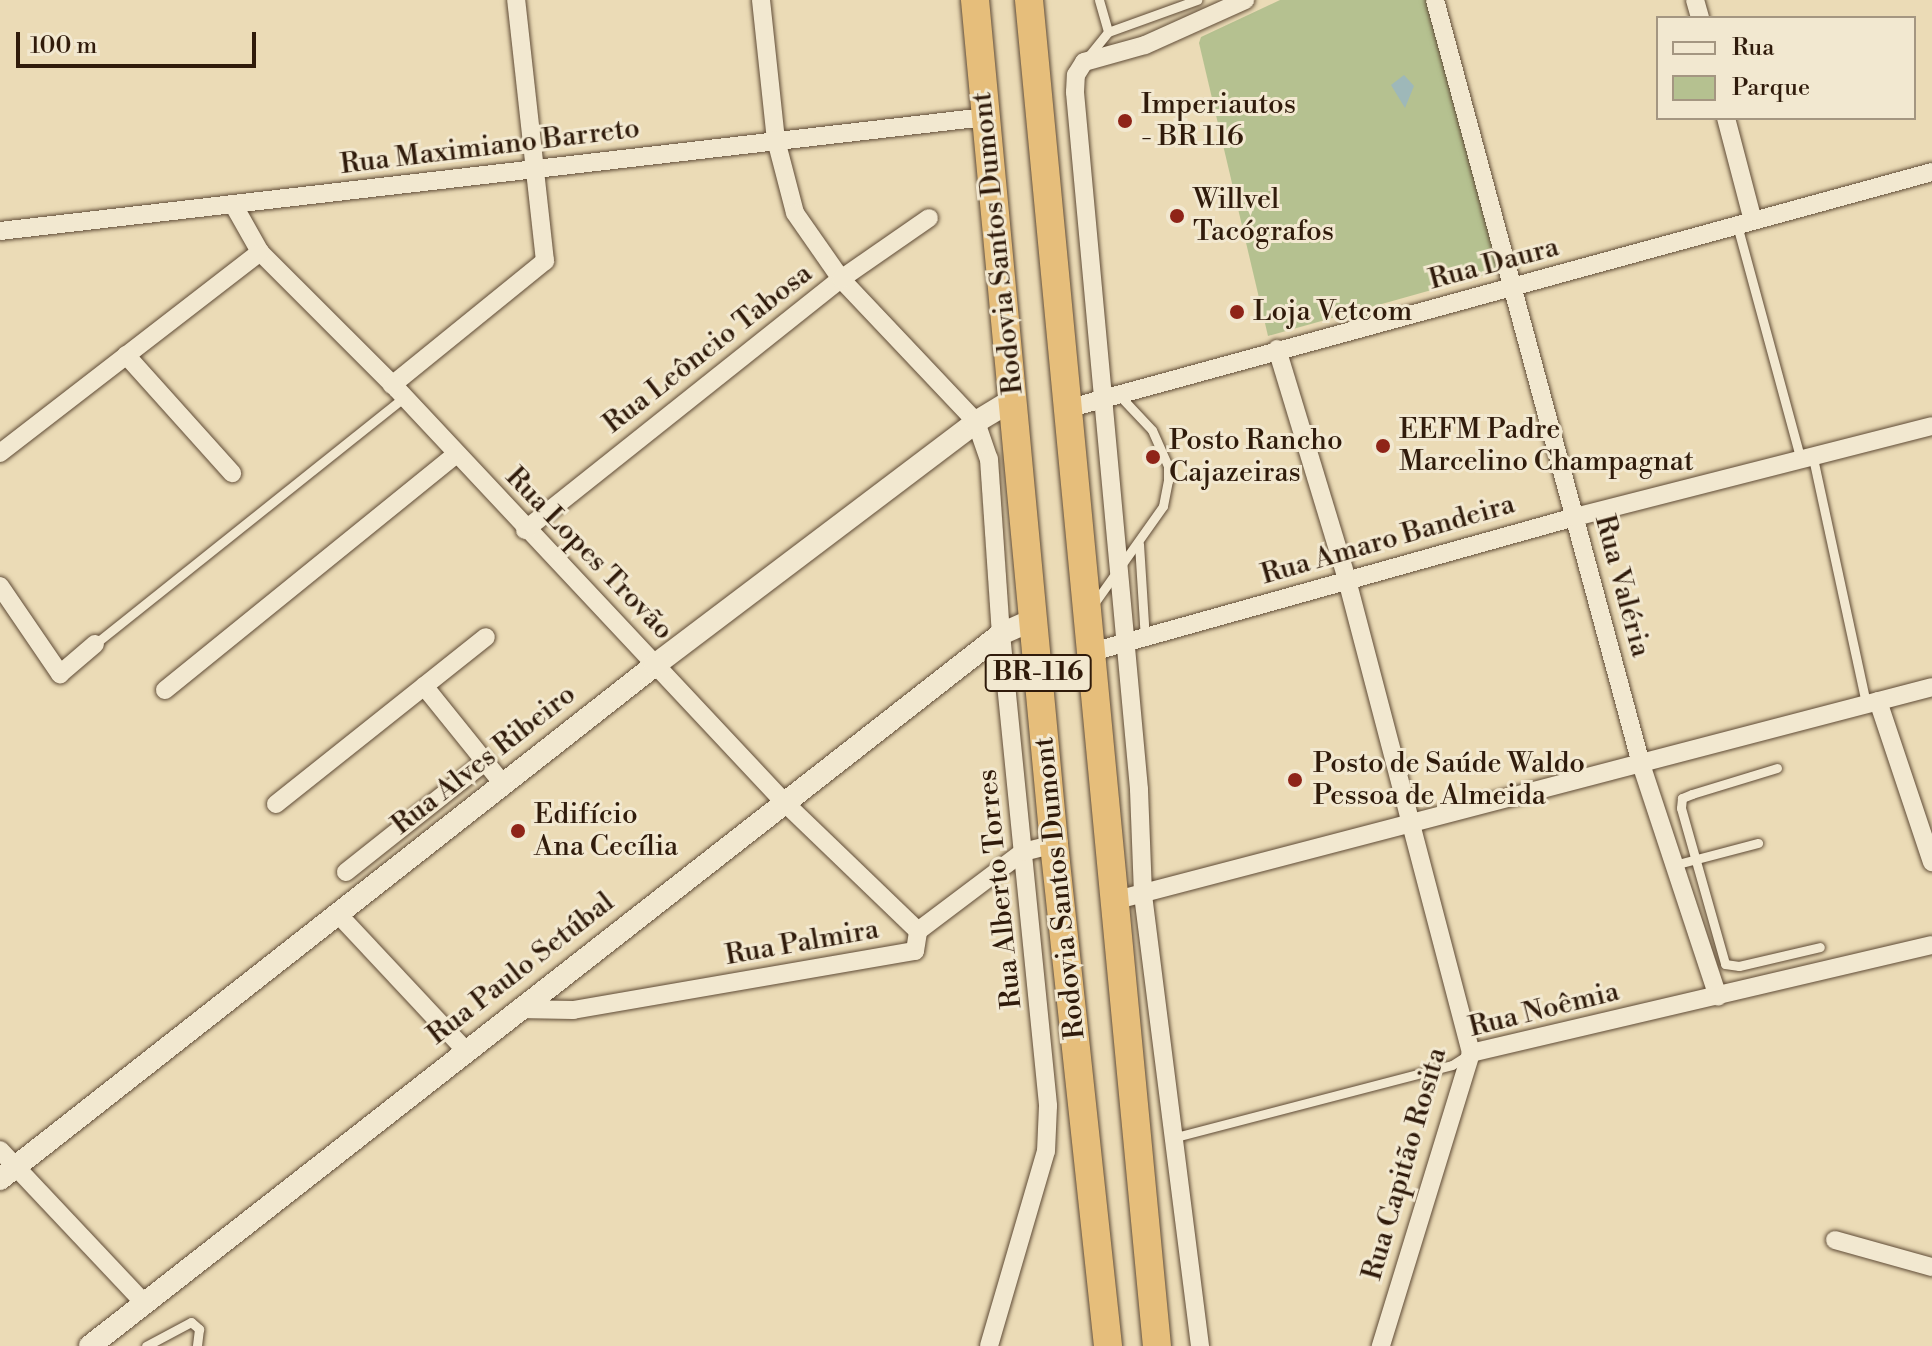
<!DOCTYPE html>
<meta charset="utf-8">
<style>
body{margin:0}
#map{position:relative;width:1932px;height:1346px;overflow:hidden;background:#ebdbb6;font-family:"Libre Bodoni",serif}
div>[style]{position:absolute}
.green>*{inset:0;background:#b5c190}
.water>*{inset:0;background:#9eb8b9}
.roads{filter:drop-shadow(0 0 2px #5f4b36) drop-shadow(0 0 2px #5f4b36)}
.service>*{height:9px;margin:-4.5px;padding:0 4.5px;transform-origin:4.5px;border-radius:4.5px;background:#f2e8d0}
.minor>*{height:18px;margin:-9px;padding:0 9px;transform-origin:9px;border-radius:9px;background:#f2e8d0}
.tertiary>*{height:22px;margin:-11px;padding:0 11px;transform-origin:11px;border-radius:11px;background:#f2e8d0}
.trunk>*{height:28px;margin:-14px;padding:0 14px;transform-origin:14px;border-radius:14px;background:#e6be7b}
.dots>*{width:22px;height:22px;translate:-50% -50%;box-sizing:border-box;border:4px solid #f2e8d0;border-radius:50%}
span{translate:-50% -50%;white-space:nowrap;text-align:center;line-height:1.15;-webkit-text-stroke:6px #f2e8d0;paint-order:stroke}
.shield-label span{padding:2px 6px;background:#f2e8d0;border:2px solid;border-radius:6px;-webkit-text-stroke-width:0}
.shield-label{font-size:26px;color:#301b0b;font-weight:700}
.poi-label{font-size:28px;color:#301b0b}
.left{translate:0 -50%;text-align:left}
.street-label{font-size:28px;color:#301b0b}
.legend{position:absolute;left:1656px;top:16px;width:260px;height:104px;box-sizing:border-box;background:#f2e8d0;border:2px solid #a49681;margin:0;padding:10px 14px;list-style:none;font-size:24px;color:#301b0b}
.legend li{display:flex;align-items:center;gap:16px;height:40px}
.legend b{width:40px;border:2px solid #a49681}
.scale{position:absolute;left:16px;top:32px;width:240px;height:36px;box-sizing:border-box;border:4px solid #301b0b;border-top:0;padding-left:10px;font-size:24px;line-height:28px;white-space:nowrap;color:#301b0b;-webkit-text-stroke:6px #f2e8d0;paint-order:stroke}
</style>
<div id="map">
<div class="green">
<div style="clip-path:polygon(1280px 0,1429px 0,1499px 271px,1268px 336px,1199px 43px,1201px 37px)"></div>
</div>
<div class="water">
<div style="clip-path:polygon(1404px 75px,1414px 86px,1405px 108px,1391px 85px)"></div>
</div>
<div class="roads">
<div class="service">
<div style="left:1099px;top:0;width:33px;rotate:74deg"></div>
<div style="left:1087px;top:58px;width:33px;rotate:-51deg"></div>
<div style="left:1108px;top:32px;width:95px;rotate:-19.8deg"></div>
<div style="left:1737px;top:225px;width:245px;rotate:74.8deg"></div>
<div style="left:1813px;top:458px;width:251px;rotate:77.8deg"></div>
<div style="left:1139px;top:544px;width:95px;rotate:86.4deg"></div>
<div style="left:1093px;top:605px;width:121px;rotate:-54.7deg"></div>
<div style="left:1163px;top:506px;width:25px;rotate:-79deg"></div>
<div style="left:1168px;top:481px;width:15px;rotate:-90deg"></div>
<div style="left:1168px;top:466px;width:39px;rotate:-114deg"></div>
<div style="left:1152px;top:430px;width:48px;rotate:-133.3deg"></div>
<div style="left:95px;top:644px;width:396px;rotate:-38.6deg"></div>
<div style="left:1777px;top:768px;width:89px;rotate:163deg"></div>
<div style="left:1692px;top:794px;width:11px;rotate:158deg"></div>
<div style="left:1682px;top:798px;width:10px;rotate:96deg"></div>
<div style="left:1681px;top:808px;width:162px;rotate:74.2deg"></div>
<div style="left:1725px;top:964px;width:14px;rotate:8deg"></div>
<div style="left:1739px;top:966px;width:83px;rotate:-13.2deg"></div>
<div style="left:1674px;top:865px;width:87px;rotate:-14.7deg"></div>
<div style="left:1172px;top:1138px;width:289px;rotate:-14.6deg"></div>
<div style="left:1452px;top:1065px;width:19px;rotate:-32deg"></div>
<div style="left:146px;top:1346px;width:51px;rotate:-28.1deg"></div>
<div style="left:191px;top:1322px;width:11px;rotate:41deg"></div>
<div style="left:199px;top:1329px;width:17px;rotate:97deg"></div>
</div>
<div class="minor">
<div style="left:761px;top:0;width:141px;rotate:83.9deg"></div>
<div style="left:776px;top:140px;width:75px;rotate:75.4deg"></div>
<div style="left:795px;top:213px;width:80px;rotate:55.1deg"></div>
<div style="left:841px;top:279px;width:197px;rotate:46.6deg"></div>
<div style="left:976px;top:422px;width:39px;rotate:71deg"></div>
<div style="left:989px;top:459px;width:175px;rotate:86.1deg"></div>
<div style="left:1001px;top:634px;width:474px;rotate:84.3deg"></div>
<div style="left:1048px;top:1106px;width:45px;rotate:92.5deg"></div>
<div style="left:1046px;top:1151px;width:203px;rotate:106.3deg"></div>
<div style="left:1435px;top:0;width:791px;rotate:74.91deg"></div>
<div style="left:1641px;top:764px;width:245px;rotate:71.7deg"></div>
<div style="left:1695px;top:0;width:19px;rotate:74deg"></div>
<div style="left:1726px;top:118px;width:106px;rotate:75.3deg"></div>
<div style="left:233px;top:204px;width:55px;rotate:60.6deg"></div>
<div style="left:260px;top:252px;width:194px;rotate:45deg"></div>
<div style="left:397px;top:389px;width:567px;rotate:46.86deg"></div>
<div style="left:785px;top:803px;width:185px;rotate:43.9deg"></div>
<div style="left:0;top:231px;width:993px;rotate:-6.6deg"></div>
<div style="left:1277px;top:349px;width:241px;rotate:73.1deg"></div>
<div style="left:1347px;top:580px;width:489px;rotate:75.3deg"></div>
<div style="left:1471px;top:1053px;width:307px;rotate:107.1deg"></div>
<div style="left:126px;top:355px;width:159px;rotate:48.1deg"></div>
<div style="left:392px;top:385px;width:197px;rotate:-39deg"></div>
<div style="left:545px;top:261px;width:263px;rotate:-96.3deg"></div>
<div style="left:1070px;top:408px;width:894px;rotate:-15.31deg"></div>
<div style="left:0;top:453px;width:329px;rotate:-37.7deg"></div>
<div style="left:525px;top:530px;width:404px;rotate:-38.5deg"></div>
<div style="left:841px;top:279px;width:107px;rotate:-34.7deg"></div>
<div style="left:0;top:586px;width:107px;rotate:55.7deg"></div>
<div style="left:60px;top:674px;width:46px;rotate:-40.6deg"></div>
<div style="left:1092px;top:652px;width:502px;rotate:-15.62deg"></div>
<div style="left:1575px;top:517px;width:368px;rotate:-14.3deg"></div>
<div style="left:424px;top:686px;width:126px;rotate:51.1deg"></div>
<div style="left:165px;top:690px;width:375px;rotate:-39deg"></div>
<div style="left:1878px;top:701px;width:170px;rotate:71.5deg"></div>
<div style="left:276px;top:804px;width:268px;rotate:-38.5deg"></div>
<div style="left:346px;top:872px;width:177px;rotate:-38.4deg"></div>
<div style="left:1113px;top:901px;width:846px;rotate:-14.64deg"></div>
<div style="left:337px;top:913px;width:187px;rotate:46.9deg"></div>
<div style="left:518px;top:1009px;width:55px;rotate:1deg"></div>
<div style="left:573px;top:1010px;width:347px;rotate:-9.8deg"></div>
<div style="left:915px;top:951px;width:20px;rotate:-81deg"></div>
<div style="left:918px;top:931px;width:131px;rotate:-37deg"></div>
<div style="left:1023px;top:852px;width:32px;rotate:-14deg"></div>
<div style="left:1471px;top:1053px;width:473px;rotate:-13.2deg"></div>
<div style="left:0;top:1150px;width:212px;rotate:46.7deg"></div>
<div style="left:1835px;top:1240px;width:101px;rotate:15.6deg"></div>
<div style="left:1200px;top:1346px;width:456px;rotate:-97.2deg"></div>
<div style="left:1143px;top:894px;width:105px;rotate:-92.2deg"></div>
<div style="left:1139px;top:789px;width:700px;rotate:-95.25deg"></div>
<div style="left:1075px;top:92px;width:17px;rotate:-87deg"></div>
<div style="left:1076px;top:75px;width:15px;rotate:-58deg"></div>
<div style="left:1084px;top:62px;width:63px;rotate:-15.6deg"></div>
<div style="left:1145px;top:45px;width:110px;rotate:-24.2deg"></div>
</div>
<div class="tertiary">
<div style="left:0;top:1179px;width:833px;rotate:-38.12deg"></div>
<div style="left:655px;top:665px;width:403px;rotate:-37.1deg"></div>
<div style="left:976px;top:422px;width:44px;rotate:-31.2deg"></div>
<div style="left:90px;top:1346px;width:1156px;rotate:-38.01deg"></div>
<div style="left:1001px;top:634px;width:35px;rotate:-24deg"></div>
</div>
<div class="trunk">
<div style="left:975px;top:0;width:848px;rotate:84.65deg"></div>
<div style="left:1054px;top:844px;width:505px;rotate:83.86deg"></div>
<div style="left:1029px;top:0;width:1352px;rotate:84.57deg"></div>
</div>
</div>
<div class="dots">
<div style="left:1125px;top:121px;background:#8f2418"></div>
<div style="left:1177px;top:216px;background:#8f2418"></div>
<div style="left:1237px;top:312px;background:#8f2418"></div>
<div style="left:1383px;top:446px;background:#8f2418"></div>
<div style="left:1153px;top:457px;background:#8f2418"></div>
<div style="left:1295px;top:780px;background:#8f2418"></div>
<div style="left:518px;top:831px;background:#8f2418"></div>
</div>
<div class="shield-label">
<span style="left:1038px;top:673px">BR-116</span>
</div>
<div class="poi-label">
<span class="left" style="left:1141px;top:121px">Imperiautos<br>- BR 116</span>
<span class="left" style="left:1193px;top:216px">Willvel<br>Tacógrafos</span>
<span class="left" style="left:1253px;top:312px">Loja Vetcom</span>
<span class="left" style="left:1399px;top:446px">EEFM Padre<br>Marcelino Champagnat</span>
<span class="left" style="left:1169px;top:457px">Posto Rancho<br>Cajazeiras</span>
<span class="left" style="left:1313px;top:780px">Posto de Saúde Waldo<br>Pessoa de Almeida</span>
<span class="left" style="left:534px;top:831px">Edifício<br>Ana Cecília</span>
</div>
<div class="street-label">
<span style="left:490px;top:147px;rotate:-7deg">Rua Maximiano Barreto</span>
<span style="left:998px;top:243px;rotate:-96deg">Rodovia Santos Dumont</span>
<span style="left:1494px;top:264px;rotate:-15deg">Rua Daura</span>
<span style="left:708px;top:349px;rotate:-38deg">Rua Leôncio Tabosa</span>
<span style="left:1388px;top:540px;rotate:-16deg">Rua Amaro Bandeira</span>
<span style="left:589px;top:554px;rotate:46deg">Rua Lopes Trovão</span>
<span style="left:1622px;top:586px;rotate:75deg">Rua Valéria</span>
<span style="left:484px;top:760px;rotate:-38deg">Rua Alves Ribeiro</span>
<span style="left:1060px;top:888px;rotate:-96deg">Rodovia Santos Dumont</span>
<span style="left:1000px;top:889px;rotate:-96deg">Rua Alberto Torres</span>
<span style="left:802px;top:943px;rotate:-10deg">Rua Palmira</span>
<span style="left:521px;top:969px;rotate:-38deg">Rua Paulo Setúbal</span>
<span style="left:1544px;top:1010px;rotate:-14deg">Rua Noêmia</span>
<span style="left:1405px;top:1164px;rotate:-74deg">Rua Capitão Rosita</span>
</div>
<ul class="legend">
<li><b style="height:10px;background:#f2e8d0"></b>Rua</li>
<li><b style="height:22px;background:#b5c190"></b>Parque</li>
</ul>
<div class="scale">100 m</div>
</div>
